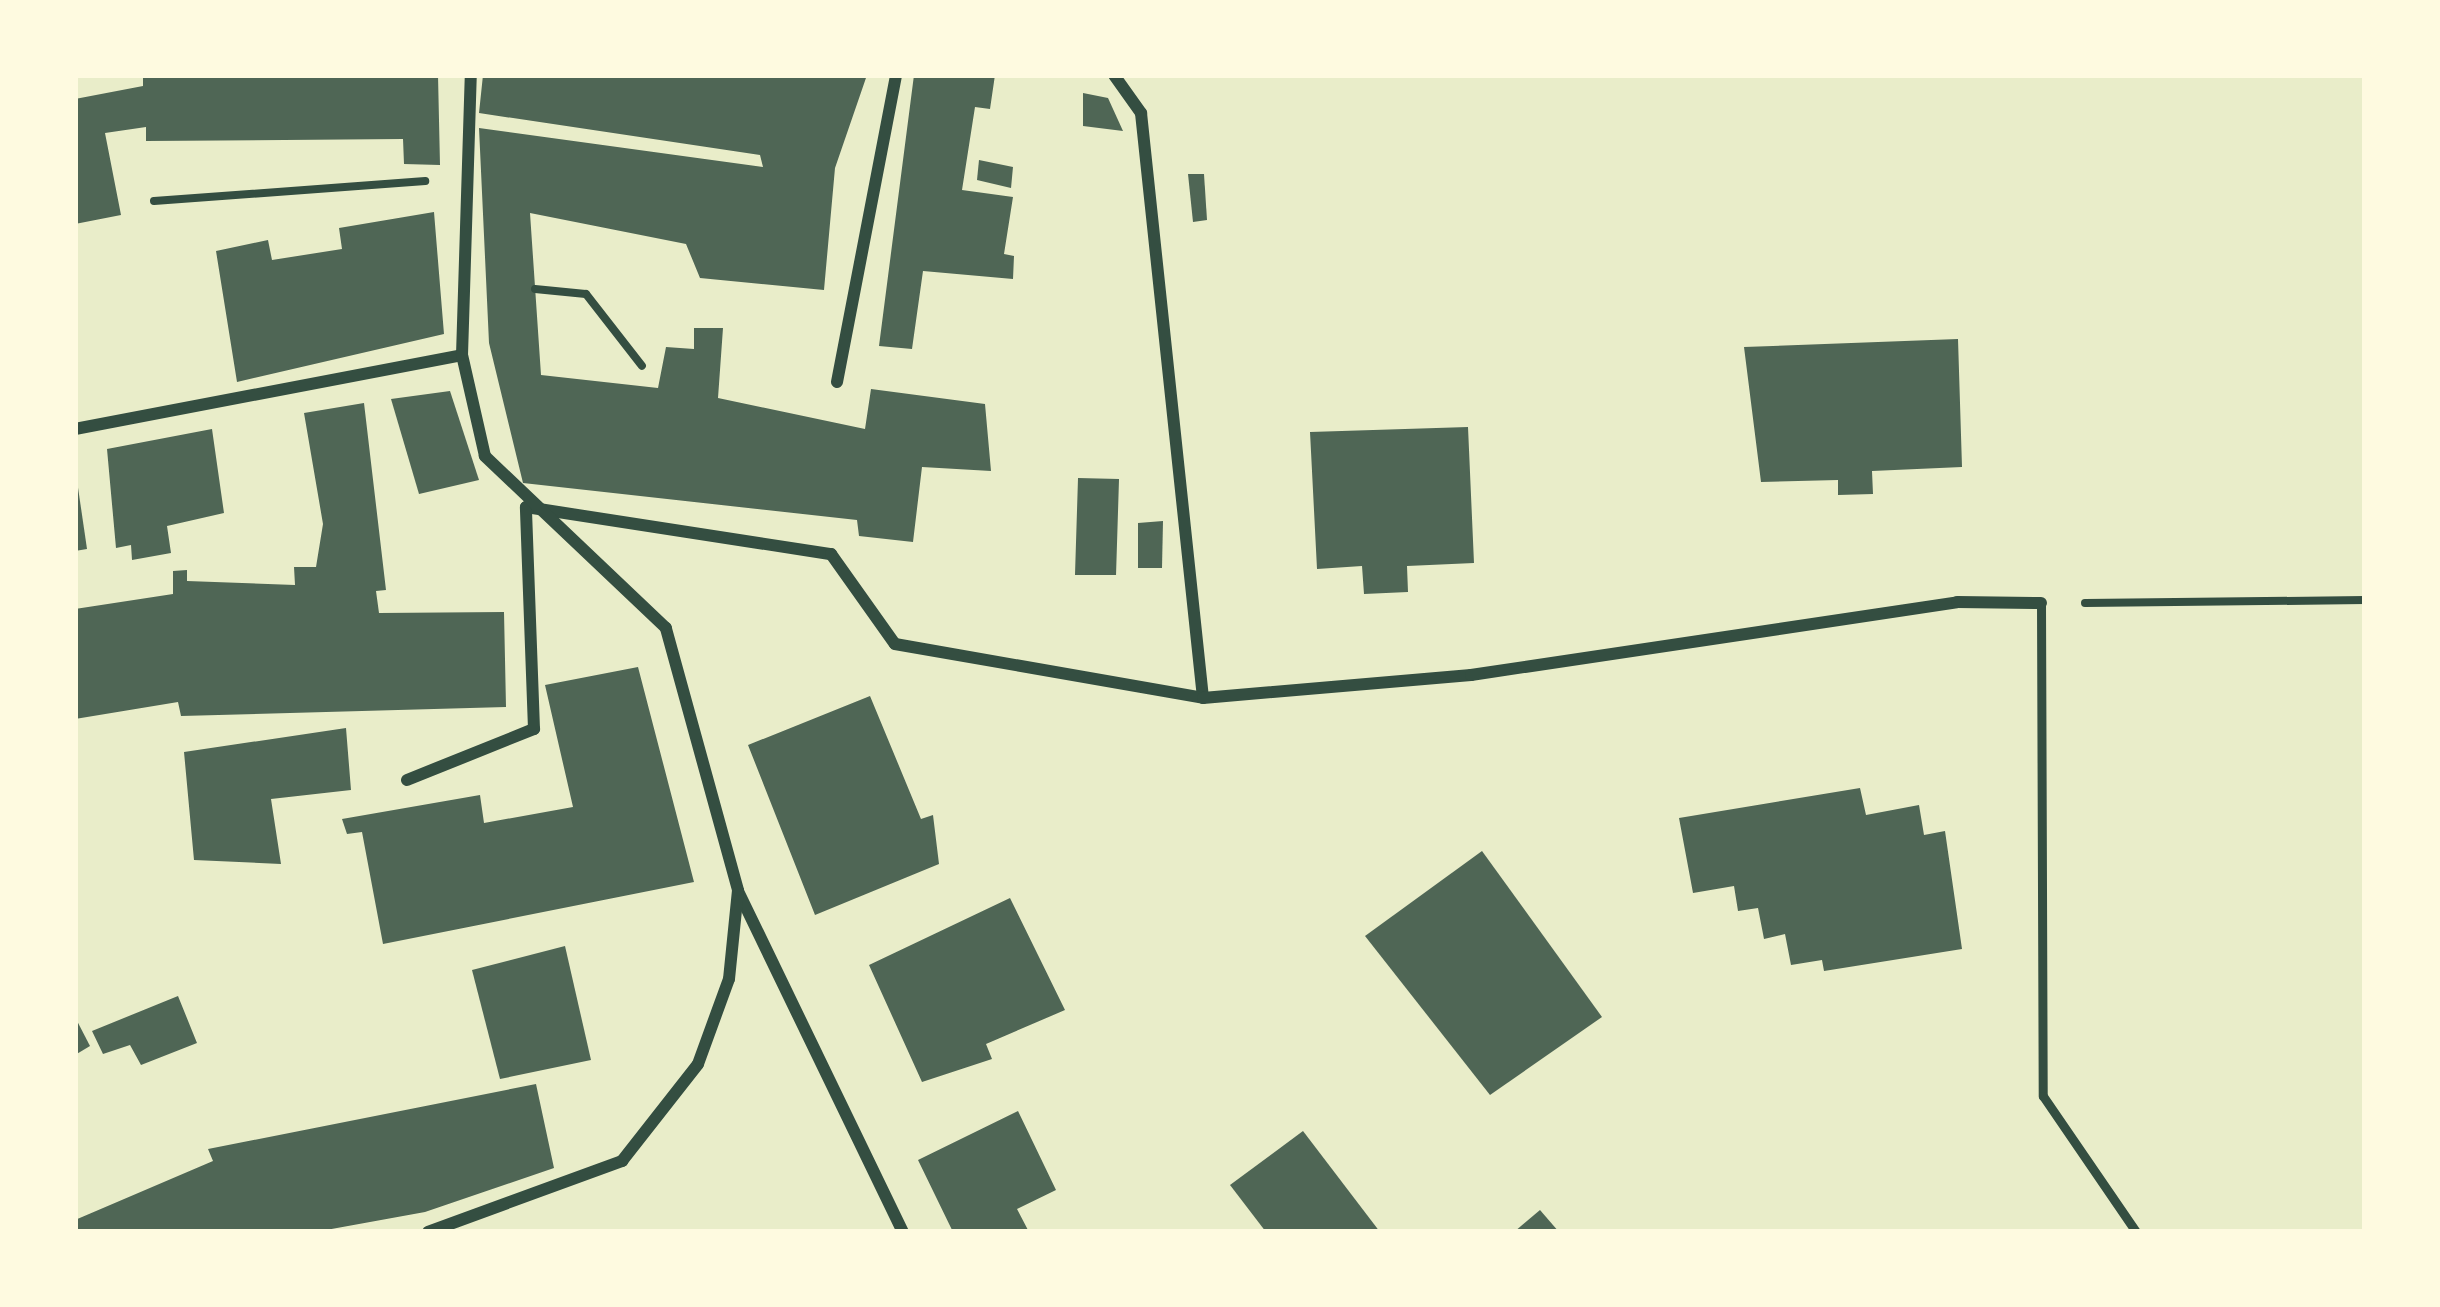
<!DOCTYPE html>
<style>
body{margin:0}
#map{position:relative;width:2440px;height:1307px;overflow:hidden;background:#e9edc9;font-family:"Work Sans",sans-serif}
div>[style]{position:absolute}
.building>*{inset:0;background:#4f6655}
.path>*{height:8px;margin:-4px;padding:0 4px;transform-origin:4px;border-radius:4px;background:#344e41}
.service>*{height:9px;margin:-4.5px;padding:0 4.5px;transform-origin:4.5px;border-radius:4.5px;background:#344e41}
.minor>*{height:12px;margin:-6px;padding:0 6px;transform-origin:6px;border-radius:6px;background:#344e41}
span{translate:-50% -50%;white-space:nowrap;text-align:center;line-height:1.15;-webkit-text-stroke:9px #fefae0;paint-order:stroke}
.frame{position:absolute;inset:0;border:78px solid #fefae0;pointer-events:none}
</style>
<div id="map">
<div class="building">
<div style="clip-path:polygon(143px 75px,438px 75px,440px 165px,404px 164px,403px 139px,146px 141px,146px 127px,105px 133px,121px 215px,75px 224px,75px 99px,143px 86px)"></div>
<div style="clip-path:polygon(483px 75px,867px 75px,835px 168px,824px 290px,700px 278px,686px 244px,530px 213px,541px 375px,658px 388px,666px 347px,694px 349px,694px 328px,723px 328px,718px 398px,865px 429px,871px 389px,985px 404px,991px 471px,922px 467px,913px 542px,859px 536px,857px 520px,523px 483px,489px 343px,479px 128px,763px 167px,760px 155px,479px 113px)"></div>
<div style="clip-path:polygon(914px 75px,995px 75px,990px 109px,975px 107px,962px 190px,1013px 197px,1004px 254px,1014px 256px,1013px 279px,923px 271px,912px 349px,879px 346px)"></div>
<div style="clip-path:polygon(1083px 93px,1108px 98px,1123px 131px,1083px 126px)"></div>
<div style="clip-path:polygon(979px 160px,1013px 167px,1011px 188px,977px 180px)"></div>
<div style="clip-path:polygon(1188px 174px,1204px 174px,1207px 220px,1193px 222px)"></div>
<div style="clip-path:polygon(434px 212px,444px 334px,237px 382px,216px 251px,268px 240px,272px 260px,342px 249px,339px 228px)"></div>
<div style="clip-path:polygon(1958px 339px,1962px 467px,1872px 471px,1873px 494px,1838px 495px,1838px 480px,1761px 482px,1744px 347px)"></div>
<div style="clip-path:polygon(450px 391px,479px 480px,419px 494px,391px 399px)"></div>
<div style="clip-path:polygon(364px 403px,386px 590px,376px 591px,379px 613px,504px 612px,506px 707px,181px 716px,178px 702px,75px 719px,75px 609px,173px 594px,173px 571px,187px 570px,187px 581px,295px 585px,294px 567px,316px 567px,323px 524px,304px 413px)"></div>
<div style="clip-path:polygon(1468px 427px,1474px 563px,1407px 566px,1408px 592px,1364px 594px,1362px 566px,1317px 569px,1310px 432px)"></div>
<div style="clip-path:polygon(212px 429px,224px 513px,167px 526px,171px 553px,132px 560px,131px 545px,116px 548px,107px 449px)"></div>
<div style="clip-path:polygon(75px 467px,87px 549px,75px 551px)"></div>
<div style="clip-path:polygon(1078px 478px,1119px 479px,1116px 575px,1075px 575px)"></div>
<div style="clip-path:polygon(1163px 521px,1162px 568px,1138px 568px,1138px 523px)"></div>
<div style="clip-path:polygon(638px 667px,694px 882px,383px 944px,362px 832px,347px 834px,342px 819px,480px 795px,484px 823px,573px 807px,545px 685px)"></div>
<div style="clip-path:polygon(870px 696px,921px 819px,933px 815px,939px 864px,815px 915px,748px 745px)"></div>
<div style="clip-path:polygon(346px 728px,351px 790px,271px 799px,281px 864px,194px 860px,184px 752px)"></div>
<div style="clip-path:polygon(1860px 788px,1866px 815px,1919px 805px,1924px 835px,1945px 831px,1962px 949px,1824px 971px,1822px 960px,1791px 965px,1785px 934px,1764px 939px,1758px 908px,1738px 911px,1734px 886px,1693px 893px,1679px 818px)"></div>
<div style="clip-path:polygon(1482px 851px,1602px 1017px,1490px 1095px,1365px 936px)"></div>
<div style="clip-path:polygon(1010px 898px,1065px 1010px,986px 1044px,992px 1059px,922px 1082px,869px 965px)"></div>
<div style="clip-path:polygon(565px 946px,591px 1060px,500px 1079px,472px 970px)"></div>
<div style="clip-path:polygon(178px 996px,197px 1043px,141px 1065px,130px 1045px,103px 1054px,92px 1031px)"></div>
<div style="clip-path:polygon(75px 1017px,90px 1046px,75px 1055px)"></div>
<div style="clip-path:polygon(536px 1084px,554px 1168px,425px 1212px,315px 1232px,75px 1232px,75px 1220px,213px 1161px,208px 1149px)"></div>
<div style="clip-path:polygon(1018px 1111px,1056px 1190px,1017px 1209px,1029px 1232px,953px 1232px,918px 1160px)"></div>
<div style="clip-path:polygon(1303px 1131px,1380px 1232px,1266px 1232px,1230px 1185px)"></div>
<div style="clip-path:polygon(1540px 1210px,1559px 1232px,1514px 1232px)"></div>
</div>
<div class="path">
<div style="left:154px;top:201px;width:272px;rotate:-4.2deg"></div>
<div style="left:535px;top:289px;width:51px;rotate:5.6deg"></div>
<div style="left:586px;top:294px;width:91px;rotate:52.1deg"></div>
<div style="left:2085px;top:603px;width:280px;rotate:-0.6deg"></div>
</div>
<div class="service">
<div style="left:2041px;top:603px;width:493px;rotate:89.8deg"></div>
<div style="left:2043px;top:1096px;width:165px;rotate:55.6deg"></div>
</div>
<div class="minor">
<div style="left:1114px;top:75px;width:47px;rotate:54.6deg"></div>
<div style="left:1141px;top:113px;width:588px;rotate:83.95deg"></div>
<div style="left:837px;top:382px;width:313px;rotate:-79.1deg"></div>
<div style="left:75px;top:429px;width:394px;rotate:-10.8deg"></div>
<div style="left:526px;top:507px;width:309px;rotate:8.8deg"></div>
<div style="left:831px;top:554px;width:110px;rotate:54.6deg"></div>
<div style="left:895px;top:644px;width:313px;rotate:9.9deg"></div>
<div style="left:1203px;top:698px;width:269px;rotate:-4.9deg"></div>
<div style="left:1471px;top:675px;width:491px;rotate:-8.5deg"></div>
<div style="left:1957px;top:602px;width:84px;rotate:0.7deg"></div>
<div style="left:407px;top:780px;width:137px;rotate:-21.9deg"></div>
<div style="left:534px;top:729px;width:222px;rotate:-92.1deg"></div>
<div style="left:738px;top:891px;width:379px;rotate:64.2deg"></div>
<div style="left:428px;top:1232px;width:207px;rotate:-20.1deg"></div>
<div style="left:622px;top:1161px;width:123px;rotate:-51.9deg"></div>
<div style="left:698px;top:1064px;width:90px;rotate:-70deg"></div>
<div style="left:729px;top:979px;width:89px;rotate:-84.2deg"></div>
<div style="left:738px;top:890px;width:272px;rotate:-105.4deg"></div>
<div style="left:666px;top:628px;width:250px;rotate:-136.5deg"></div>
<div style="left:485px;top:456px;width:104px;rotate:-102.8deg"></div>
<div style="left:462px;top:355px;width:280px;rotate:-88.2deg"></div>
</div>
<div class="frame"></div>
</div>
